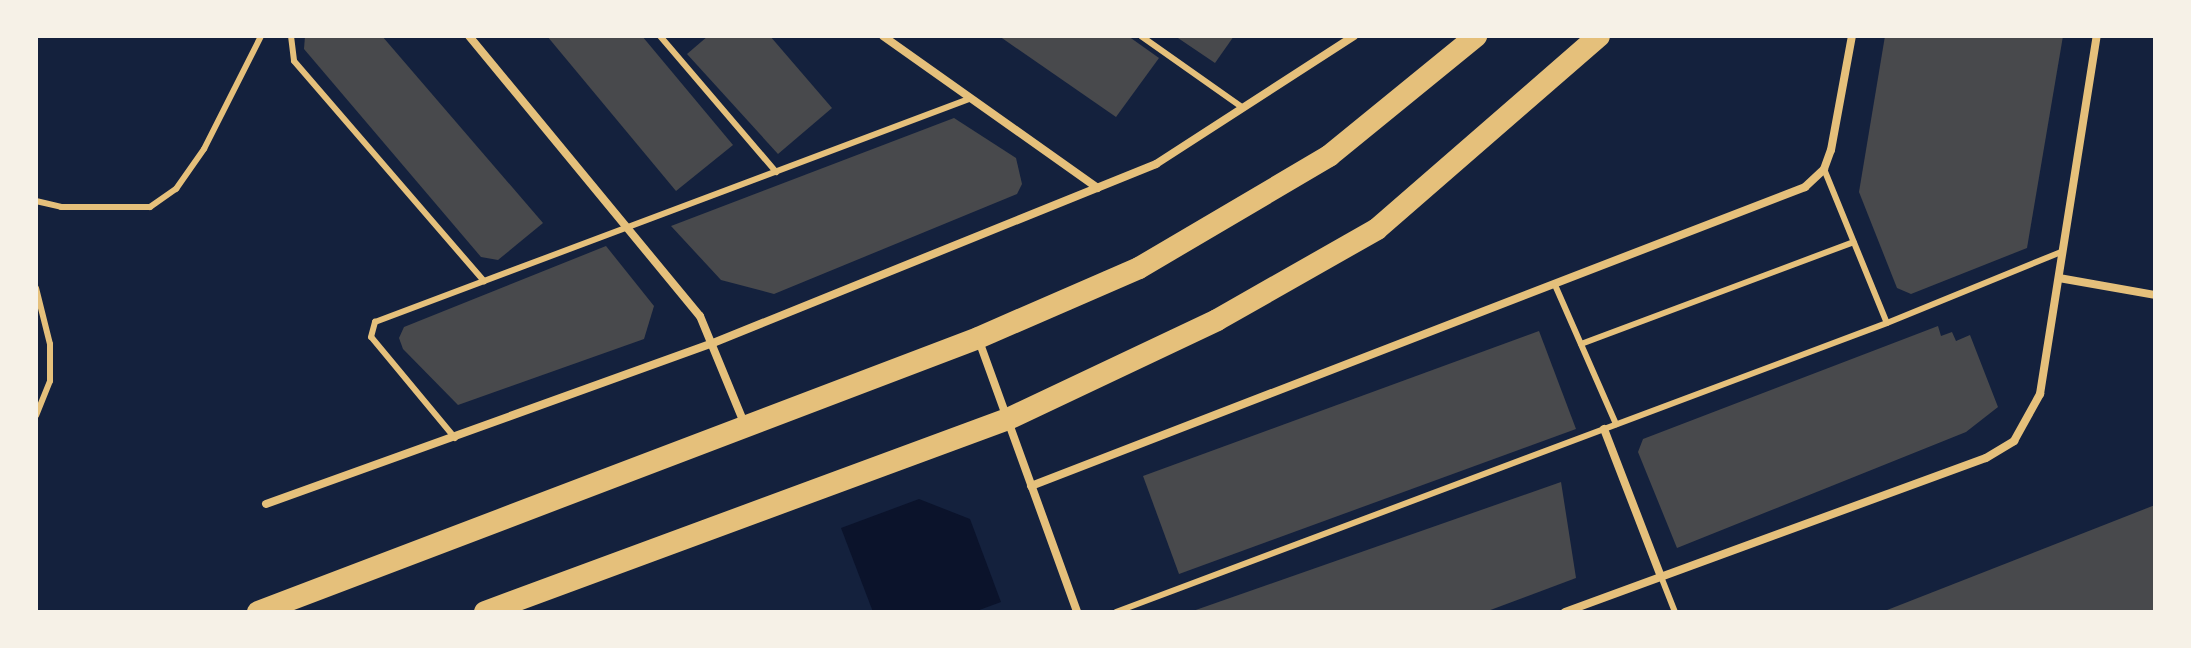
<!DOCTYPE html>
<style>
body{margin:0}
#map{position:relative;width:2191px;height:648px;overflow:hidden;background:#14213d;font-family:Figtree,sans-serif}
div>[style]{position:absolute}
.water>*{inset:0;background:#0b132b}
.building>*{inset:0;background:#48494c}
.service>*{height:6px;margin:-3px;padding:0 3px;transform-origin:3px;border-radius:3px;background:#e5c07b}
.minor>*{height:8px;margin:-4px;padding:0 4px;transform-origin:4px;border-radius:4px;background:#e5c07b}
.trunk>*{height:22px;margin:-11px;padding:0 11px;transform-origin:11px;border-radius:11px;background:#e5c07b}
span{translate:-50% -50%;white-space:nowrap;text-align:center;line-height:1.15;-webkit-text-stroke:7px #f6f1e7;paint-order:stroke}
.frame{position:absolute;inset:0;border:38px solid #f6f1e7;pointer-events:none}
</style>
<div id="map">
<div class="water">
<div style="clip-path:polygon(919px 499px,970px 519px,1001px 602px,974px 612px,873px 612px,841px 528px)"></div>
</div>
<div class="building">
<div style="clip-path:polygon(305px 36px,382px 36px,543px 223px,498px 260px,481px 257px,304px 49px)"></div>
<div style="clip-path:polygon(547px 36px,642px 36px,733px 145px,676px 191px)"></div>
<div style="clip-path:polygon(708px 36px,770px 36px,832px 108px,778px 154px,687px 54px)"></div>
<div style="clip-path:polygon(999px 36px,1128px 36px,1159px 58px,1116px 117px)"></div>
<div style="clip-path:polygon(1175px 36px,1234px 36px,1215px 63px)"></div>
<div style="clip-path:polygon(1885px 36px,2063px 36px,2027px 248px,1911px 294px,1897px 288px,1859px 192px)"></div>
<div style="clip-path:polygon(954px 118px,1016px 158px,1022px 184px,1017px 194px,774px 294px,721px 280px,671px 226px)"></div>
<div style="clip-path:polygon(606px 246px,654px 306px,644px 339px,458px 405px,403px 349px,399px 338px,404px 327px)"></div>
<div style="clip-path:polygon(1938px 326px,1941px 336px,1952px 332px,1956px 341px,1970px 335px,1998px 407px,1966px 432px,1677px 548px,1638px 452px,1643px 439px)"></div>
<div style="clip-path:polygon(1539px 331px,1576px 429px,1179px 574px,1143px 476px)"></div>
<div style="clip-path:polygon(1561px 482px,1576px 578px,1485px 612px,1190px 612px)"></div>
<div style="clip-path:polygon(2155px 505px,2155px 612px,1882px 612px)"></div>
</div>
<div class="service">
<div style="left:291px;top:36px;width:25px;rotate:83deg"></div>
<div style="left:294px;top:61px;width:291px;rotate:49.2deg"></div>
<div style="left:660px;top:36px;width:179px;rotate:49.5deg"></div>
<div style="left:1141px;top:36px;width:125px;rotate:35.2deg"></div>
<div style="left:1824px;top:169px;width:166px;rotate:67.8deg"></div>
<div style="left:36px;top:201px;width:26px;rotate:13deg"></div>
<div style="left:61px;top:207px;width:89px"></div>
<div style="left:150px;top:207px;width:32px;rotate:-35deg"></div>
<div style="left:176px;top:189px;width:49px;rotate:-55deg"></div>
<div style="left:204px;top:149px;width:127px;rotate:-63.2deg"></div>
<div style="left:1555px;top:285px;width:152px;rotate:66.3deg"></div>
<div style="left:36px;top:288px;width:58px;rotate:76deg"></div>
<div style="left:50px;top:344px;width:37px;rotate:90deg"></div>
<div style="left:50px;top:381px;width:37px;rotate:112deg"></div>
<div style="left:1581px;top:344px;width:291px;rotate:-20.5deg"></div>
<div style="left:455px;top:438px;width:131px;rotate:-129.7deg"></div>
<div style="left:371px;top:337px;width:16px;rotate:-75deg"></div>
<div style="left:375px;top:322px;width:634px;rotate:-20.58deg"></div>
<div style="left:1660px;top:574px;width:41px;rotate:68.5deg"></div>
<div style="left:1116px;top:612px;width:823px;rotate:-20.55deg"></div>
<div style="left:1887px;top:323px;width:190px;rotate:-22.2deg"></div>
</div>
<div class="minor">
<div style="left:469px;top:36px;width:363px;rotate:50.5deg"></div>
<div style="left:700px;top:316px;width:116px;rotate:67.6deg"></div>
<div style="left:883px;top:36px;width:263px;rotate:35.3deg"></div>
<div style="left:2059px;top:278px;width:97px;rotate:10deg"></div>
<div style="left:978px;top:338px;width:291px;rotate:70.1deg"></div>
<div style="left:1604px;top:429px;width:155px;rotate:68.9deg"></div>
<div style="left:1031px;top:486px;width:830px;rotate:-21.12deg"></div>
<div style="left:1805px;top:187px;width:26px;rotate:-43deg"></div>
<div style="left:1824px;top:169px;width:20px;rotate:-70deg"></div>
<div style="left:1831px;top:150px;width:116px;rotate:-79.6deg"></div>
<div style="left:266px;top:504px;width:475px;rotate:-19.8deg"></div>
<div style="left:713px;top:343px;width:478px;rotate:-22deg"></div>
<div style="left:1156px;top:164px;width:236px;rotate:-32.9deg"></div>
<div style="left:1565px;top:612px;width:448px;rotate:-20.1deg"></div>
<div style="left:1986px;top:458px;width:33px;rotate:-31deg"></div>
<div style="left:2014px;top:441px;width:54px;rotate:-61deg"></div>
<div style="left:2040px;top:394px;width:363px;rotate:-81deg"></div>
</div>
<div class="trunk">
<div style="left:258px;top:612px;width:770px;rotate:-20.83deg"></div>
<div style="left:978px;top:338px;width:176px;rotate:-23.5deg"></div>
<div style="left:1139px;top:268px;width:221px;rotate:-30.5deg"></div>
<div style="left:1329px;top:156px;width:190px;rotate:-39.2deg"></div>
<div style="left:485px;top:612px;width:557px;rotate:-20.26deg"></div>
<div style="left:1008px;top:419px;width:231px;rotate:-25.3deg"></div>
<div style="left:1217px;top:320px;width:184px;rotate:-29.6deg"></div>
<div style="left:1377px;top:229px;width:294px;rotate:-41deg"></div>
</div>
<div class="frame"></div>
</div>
